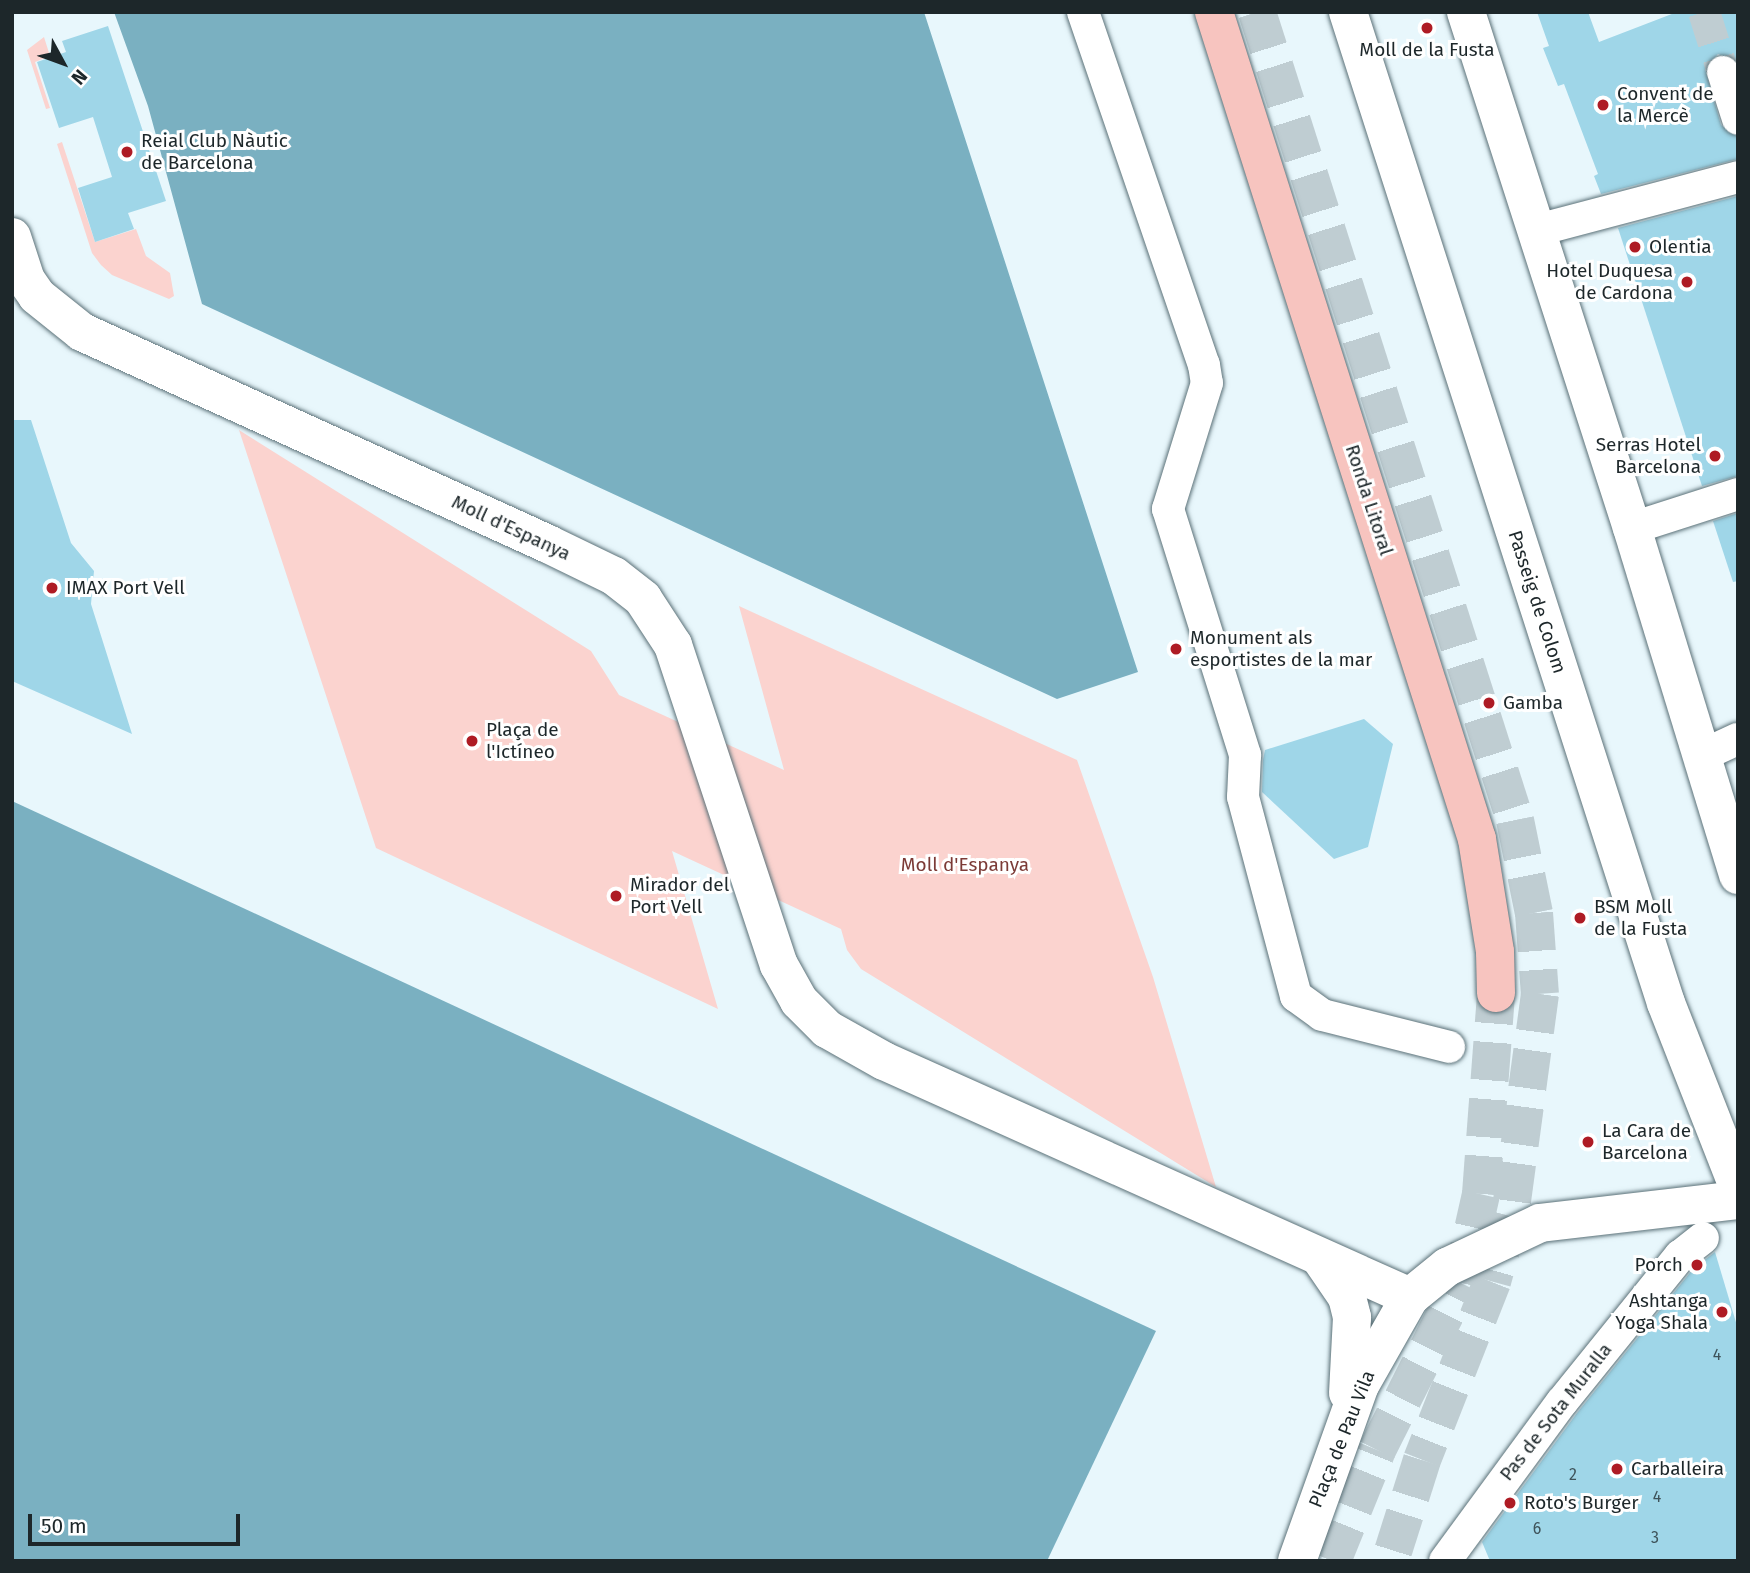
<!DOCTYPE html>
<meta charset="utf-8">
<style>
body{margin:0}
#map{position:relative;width:1750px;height:1573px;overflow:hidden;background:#e8f7fc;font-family:"Fira Sans",sans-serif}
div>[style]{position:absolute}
.green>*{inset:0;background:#fbd3cf}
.water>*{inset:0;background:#7ab0c1}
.building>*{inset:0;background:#9fd6e8}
.street-tunnel>*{height:32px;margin-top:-16px;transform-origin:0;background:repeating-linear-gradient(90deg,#bfcdd2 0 32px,transparent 0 48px)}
.highway-tunnel>*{height:38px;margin-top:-19px;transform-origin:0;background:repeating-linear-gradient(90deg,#bfcdd2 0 38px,transparent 0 57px)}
.roads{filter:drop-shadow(0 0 2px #5b7178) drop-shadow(0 0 2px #5b7178)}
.street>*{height:32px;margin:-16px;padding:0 16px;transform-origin:16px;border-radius:16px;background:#fff}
.secondary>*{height:38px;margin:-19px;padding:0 19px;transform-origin:19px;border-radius:19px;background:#fff}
.highway>*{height:38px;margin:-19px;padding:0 19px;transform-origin:19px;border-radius:19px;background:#f7c4bf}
.dots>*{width:19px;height:19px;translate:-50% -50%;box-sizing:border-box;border:4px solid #fff;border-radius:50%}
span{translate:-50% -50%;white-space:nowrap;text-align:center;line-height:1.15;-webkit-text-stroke:6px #fff;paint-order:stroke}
.number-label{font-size:16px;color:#3e535a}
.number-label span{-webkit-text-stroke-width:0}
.poi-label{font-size:19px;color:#1d272a}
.left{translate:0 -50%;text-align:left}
.right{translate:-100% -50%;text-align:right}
.street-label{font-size:19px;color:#1d272a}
.park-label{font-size:19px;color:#7c3b37}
.frame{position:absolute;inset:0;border:14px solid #1d272a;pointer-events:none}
.north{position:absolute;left:28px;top:28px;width:70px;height:70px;-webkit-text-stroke:5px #fff;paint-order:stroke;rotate:131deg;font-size:19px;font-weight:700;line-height:28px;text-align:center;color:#1d272a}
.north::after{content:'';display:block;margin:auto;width:24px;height:32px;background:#1d272a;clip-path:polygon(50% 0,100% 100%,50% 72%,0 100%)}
.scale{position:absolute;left:28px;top:1514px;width:212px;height:32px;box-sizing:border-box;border:4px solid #1d272a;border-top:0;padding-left:9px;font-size:21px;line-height:24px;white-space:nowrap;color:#1d272a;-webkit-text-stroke:5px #fff;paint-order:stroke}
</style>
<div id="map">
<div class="green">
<div style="clip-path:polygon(44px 37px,50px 56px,35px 62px,50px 108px,46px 109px,27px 50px)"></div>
<div style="clip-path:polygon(62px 142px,95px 242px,136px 229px,146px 256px,170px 273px,174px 296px,169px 299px,112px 275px,101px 265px,92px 253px,57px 144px)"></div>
<div style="clip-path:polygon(239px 430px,591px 651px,619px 695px,784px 770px,739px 606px,1077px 760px,1153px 977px,1216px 1187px,861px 969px,847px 950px,841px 929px,672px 851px,718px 1009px,376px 848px)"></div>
</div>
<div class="water">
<div style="clip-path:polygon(114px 12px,924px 12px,1138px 672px,1057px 699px,202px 304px,148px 106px)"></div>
<div style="clip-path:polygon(12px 801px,1156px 1331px,1047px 1561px,12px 1561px)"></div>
</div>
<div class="building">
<div style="clip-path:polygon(1537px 12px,1588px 12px,1599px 42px,1677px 12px,1738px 12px,1738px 62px,1718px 54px,1705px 69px,1721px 125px,1738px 137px,1738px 159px,1601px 194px,1594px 176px,1598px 174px,1564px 84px,1558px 86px,1543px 48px,1549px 46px)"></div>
<div style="clip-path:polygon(108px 26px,166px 201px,128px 213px,134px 229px,95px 242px,78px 188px,112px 177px,93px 117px,59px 128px,37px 62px,66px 52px,62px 41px)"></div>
<div style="clip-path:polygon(1738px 196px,1738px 476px,1702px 486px,1618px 228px)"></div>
<div style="clip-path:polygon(12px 420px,31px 420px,71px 543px,94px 571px,91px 604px,132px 734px,12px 681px)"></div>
<div style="clip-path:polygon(1738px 513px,1738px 581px,1733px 582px,1713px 521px)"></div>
<div style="clip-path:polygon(1364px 719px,1393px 744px,1368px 847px,1334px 859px,1262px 792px,1263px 760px,1265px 750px)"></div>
<div style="clip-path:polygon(1715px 1252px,1738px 1329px,1738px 1561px,1490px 1561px,1482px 1542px,1577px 1413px,1693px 1269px)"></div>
</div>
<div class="street-tunnel">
<div style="left:1704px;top:12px;width:63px;rotate:72.4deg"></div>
</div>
<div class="highway-tunnel">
<div style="left:1257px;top:12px;width:848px;rotate:72.29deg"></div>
<div style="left:1515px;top:820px;width:95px;rotate:78.5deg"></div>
<div style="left:1534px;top:913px;width:81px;rotate:85.8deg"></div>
<div style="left:1540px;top:994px;width:224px;rotate:97.7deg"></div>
<div style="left:1510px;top:1216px;width:68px;rotate:105.3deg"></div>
<div style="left:1492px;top:1282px;width:191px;rotate:111.5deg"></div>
<div style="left:1422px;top:1460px;width:106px;rotate:107.6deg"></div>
<div style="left:1332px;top:1561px;width:120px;rotate:-67.9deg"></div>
<div style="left:1377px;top:1450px;width:187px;rotate:-63.3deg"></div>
<div style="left:1461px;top:1283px;width:91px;rotate:-77.3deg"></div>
<div style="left:1481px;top:1194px;width:202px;rotate:-85.7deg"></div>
</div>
<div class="roads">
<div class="street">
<div style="left:1083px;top:12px;width:373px;rotate:71.1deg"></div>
<div style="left:1204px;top:365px;width:18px;rotate:81deg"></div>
<div style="left:1207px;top:383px;width:132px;rotate:107.2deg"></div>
<div style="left:1168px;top:509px;width:258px;rotate:72.6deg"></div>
<div style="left:1245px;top:755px;width:42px;rotate:92.7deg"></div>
<div style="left:1243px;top:797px;width:206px;rotate:75.1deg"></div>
<div style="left:1296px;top:996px;width:32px;rotate:36deg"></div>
<div style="left:1322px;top:1015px;width:131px;rotate:14.1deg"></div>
<div style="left:1723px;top:72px;width:49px;rotate:72.3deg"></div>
<div style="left:1553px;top:226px;width:191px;rotate:-14.8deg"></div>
<div style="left:1632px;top:528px;width:111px;rotate:-17.8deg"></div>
<div style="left:1703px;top:755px;width:38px;rotate:-25deg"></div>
<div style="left:1445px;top:1561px;width:197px;rotate:-53.7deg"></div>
<div style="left:1562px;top:1402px;width:188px;rotate:-51.1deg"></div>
<div style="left:1680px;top:1256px;width:29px;rotate:-38deg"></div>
</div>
<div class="secondary">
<div style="left:1348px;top:12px;width:1041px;rotate:72.21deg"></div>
<div style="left:1666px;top:1003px;width:198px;rotate:68.6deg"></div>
<div style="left:1466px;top:12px;width:542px;rotate:72.17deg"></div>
<div style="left:1632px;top:528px;width:363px;rotate:73deg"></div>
<div style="left:12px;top:237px;width:45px;rotate:72deg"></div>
<div style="left:26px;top:280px;width:19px;rotate:55deg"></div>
<div style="left:37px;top:296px;width:58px;rotate:38.7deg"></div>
<div style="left:82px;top:332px;width:512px;rotate:24.46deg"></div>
<div style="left:548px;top:544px;width:73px;rotate:25.9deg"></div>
<div style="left:614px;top:576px;width:37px;rotate:38deg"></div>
<div style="left:643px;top:599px;width:55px;rotate:56.9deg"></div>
<div style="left:673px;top:645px;width:337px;rotate:71.7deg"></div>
<div style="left:779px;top:965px;width:41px;rotate:60.9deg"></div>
<div style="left:799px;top:1001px;width:40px;rotate:45deg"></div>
<div style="left:827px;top:1029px;width:65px;rotate:29.3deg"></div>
<div style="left:884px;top:1061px;width:577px;rotate:24.16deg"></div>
<div style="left:1321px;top:1259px;width:46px;rotate:55.6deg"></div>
<div style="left:1347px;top:1297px;width:21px;rotate:76deg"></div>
<div style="left:1352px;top:1317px;width:76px;rotate:93deg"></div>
<div style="left:1297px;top:1561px;width:187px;rotate:-70.3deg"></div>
<div style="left:1360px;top:1385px;width:101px;rotate:-60.4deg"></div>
<div style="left:1410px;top:1297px;width:48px;rotate:-39deg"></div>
<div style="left:1447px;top:1267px;width:103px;rotate:-25.3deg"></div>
<div style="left:1540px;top:1223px;width:199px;rotate:-6.6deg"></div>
</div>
<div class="highway">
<div style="left:1214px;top:12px;width:868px;rotate:72.36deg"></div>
<div style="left:1477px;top:839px;width:114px;rotate:80.9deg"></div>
<div style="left:1495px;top:952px;width:41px;rotate:88.6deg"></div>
</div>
</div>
<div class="dots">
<div style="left:1427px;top:28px;background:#ae1b24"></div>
<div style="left:1603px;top:105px;background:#ae1b24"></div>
<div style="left:127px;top:152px;background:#ae1b24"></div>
<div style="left:1635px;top:247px;background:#ae1b24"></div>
<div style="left:1687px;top:282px;background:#ae1b24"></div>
<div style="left:1715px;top:456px;background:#ae1b24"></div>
<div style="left:52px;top:588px;background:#ae1b24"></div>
<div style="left:1176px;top:649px;background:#ae1b24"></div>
<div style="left:1489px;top:703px;background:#ae1b24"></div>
<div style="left:472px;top:741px;background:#ae1b24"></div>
<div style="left:616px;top:896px;background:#ae1b24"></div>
<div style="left:1580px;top:918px;background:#ae1b24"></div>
<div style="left:1588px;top:1142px;background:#ae1b24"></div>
<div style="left:1697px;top:1265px;background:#ae1b24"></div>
<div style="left:1722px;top:1312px;background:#ae1b24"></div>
<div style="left:1617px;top:1469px;background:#ae1b24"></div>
<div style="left:1510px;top:1503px;background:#ae1b24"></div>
</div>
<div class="number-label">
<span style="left:1717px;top:1355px">4</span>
<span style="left:1573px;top:1475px">2</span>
<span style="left:1657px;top:1497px">4</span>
<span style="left:1537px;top:1529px">6</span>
<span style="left:1655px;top:1538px">3</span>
</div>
<div class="poi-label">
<span style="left:1427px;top:50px">Moll de la Fusta</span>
<span class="left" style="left:1617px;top:105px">Convent de<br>la Mercè</span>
<span class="left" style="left:141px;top:152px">Reial Club Nàutic<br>de Barcelona</span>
<span class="left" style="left:1649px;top:247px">Olentia</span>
<span class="right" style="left:1673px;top:282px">Hotel Duquesa<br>de Cardona</span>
<span class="right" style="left:1701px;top:456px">Serras Hotel<br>Barcelona</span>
<span class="left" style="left:66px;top:588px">IMAX Port Vell</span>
<span class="left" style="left:1190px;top:649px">Monument als<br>esportistes de la mar</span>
<span class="left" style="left:1503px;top:703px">Gamba</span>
<span class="left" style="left:486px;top:741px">Plaça de<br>l'Ictíneo</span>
<span class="left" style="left:630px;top:896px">Mirador del<br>Port Vell</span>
<span class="left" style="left:1594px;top:918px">BSM Moll<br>de la Fusta</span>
<span class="left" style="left:1602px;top:1142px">La Cara de<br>Barcelona</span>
<span class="right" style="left:1683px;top:1265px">Porch</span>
<span class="right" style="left:1708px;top:1312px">Ashtanga<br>Yoga Shala</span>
<span class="left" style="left:1631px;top:1469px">Carballeira</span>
<span class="left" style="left:1524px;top:1503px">Roto's Burger</span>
</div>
<div class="street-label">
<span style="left:1369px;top:500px;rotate:72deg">Ronda Litoral</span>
<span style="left:511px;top:528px;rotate:25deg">Moll d'Espanya</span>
<span style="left:1537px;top:602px;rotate:72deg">Passeig de Colom</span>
<span style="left:1556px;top:1412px;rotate:-52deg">Pas de Sota Muralla</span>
<span style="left:1342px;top:1439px;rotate:-68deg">Plaça de Pau Vila</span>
</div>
<div class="park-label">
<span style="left:965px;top:865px">Moll d'Espanya</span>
</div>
<div class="frame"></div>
<div class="north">N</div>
<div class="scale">50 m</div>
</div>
